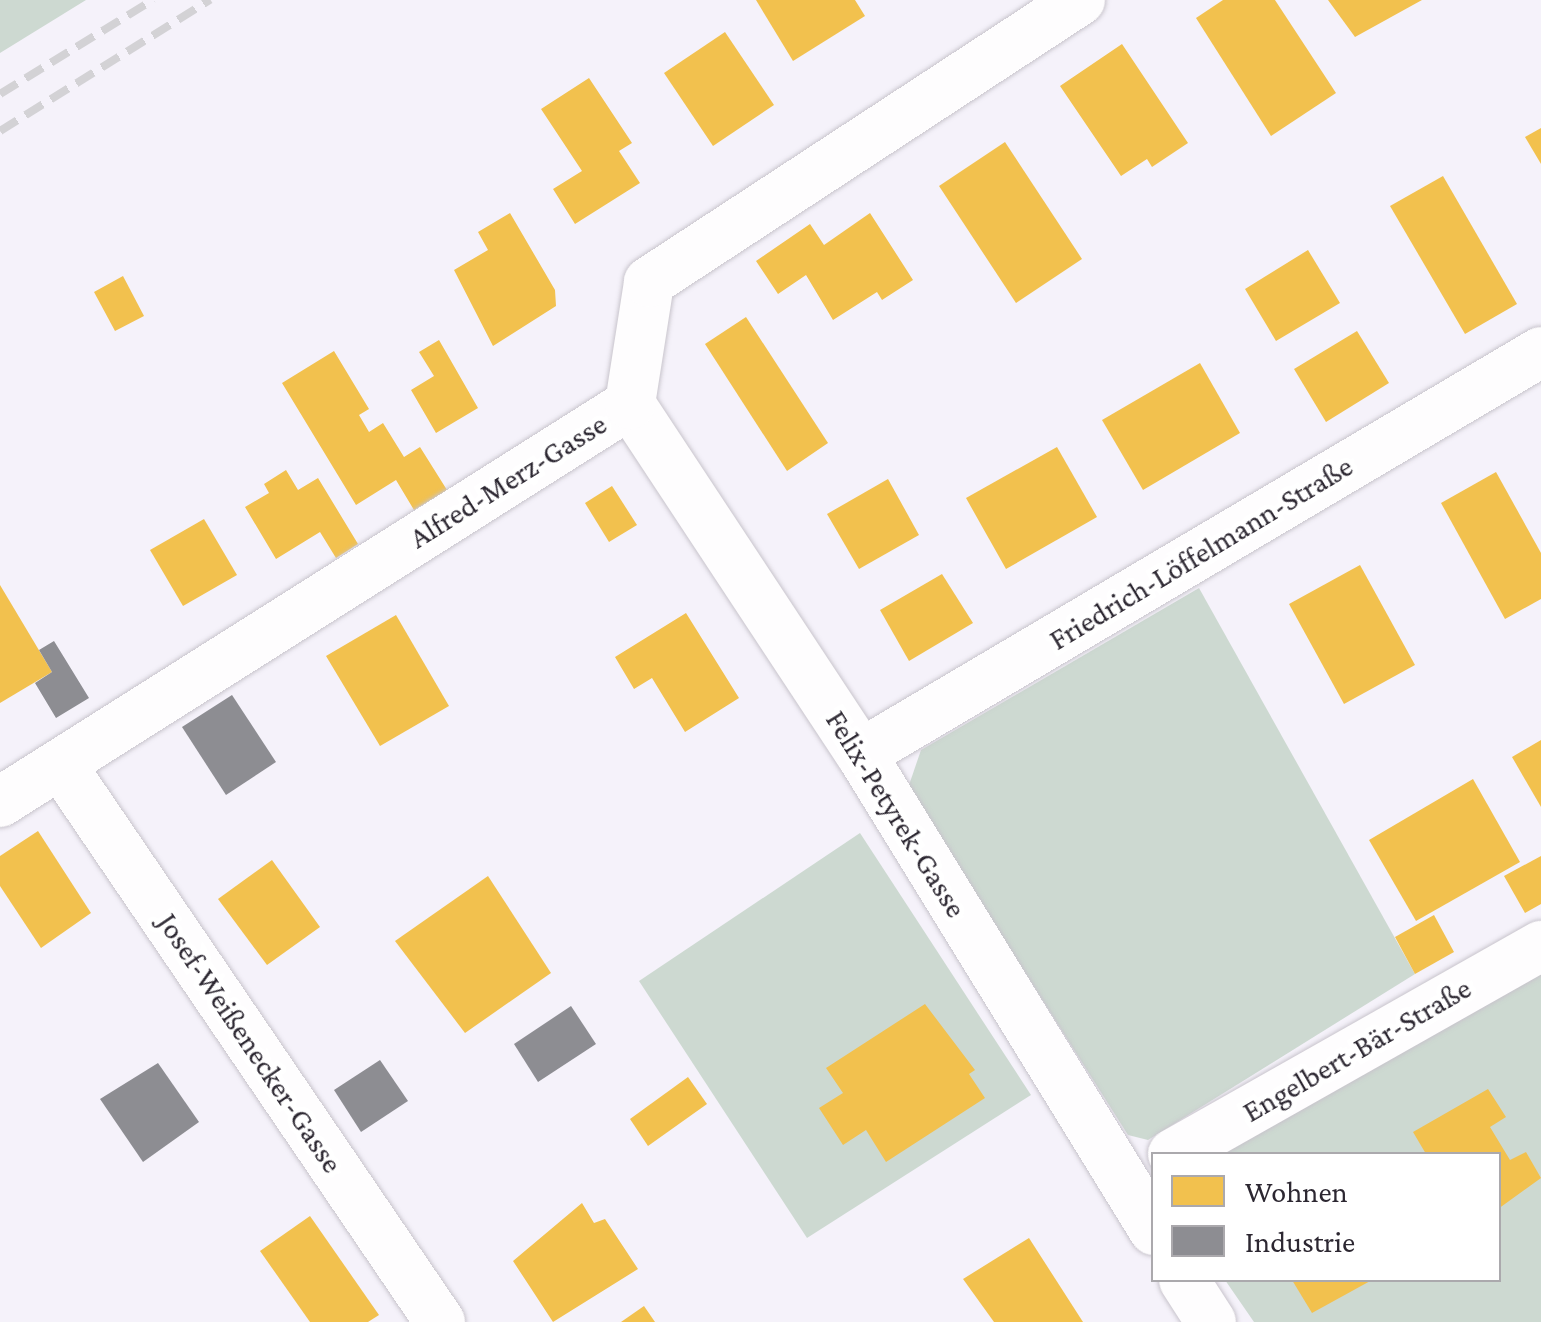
<!DOCTYPE html>
<meta charset="utf-8">
<style>
body{margin:0}
#map{position:relative;width:1541px;height:1322px;overflow:hidden;background:#f5f2fa;font-family:"Crimson Pro",serif}
div>[style]{position:absolute}
.green>*{inset:0;background:#cdd9d1}
.homes>*{inset:0;background:#f2c14e}
.industry>*{inset:0;background:#8d8d92}
.roads{filter:drop-shadow(0 0 2px #c8c4cc) drop-shadow(0 0 2px #c8c4cc)}
.minor>*{height:50px;margin:-25px;padding:0 25px;transform-origin:25px;border-radius:25px;background:#fefdfe}
.rail>*{height:8px;margin-top:-4px;transform-origin:0;background:repeating-linear-gradient(90deg,#d3d2d5 0 20px,transparent 0 30px)}
span{translate:-50% -50%;white-space:nowrap;text-align:center;line-height:1.15;-webkit-text-stroke:10px #fff;paint-order:stroke}
.street-label{font-size:30px;color:#2c2731}
.legend{position:absolute;left:1151px;top:1152px;width:350px;height:130px;box-sizing:border-box;background:#fff;border:2px solid #aba9ad;margin:0;padding:12px 18px;list-style:none;font-size:30px;color:#2c2731}
.legend li{display:flex;align-items:center;gap:20px;height:50px}
.legend b{width:50px;border:2px solid #aba9ad}
</style>
<div id="map">
<div class="green">
<div style="clip-path:polygon(0 0,86px 0,0 53px)"></div>
<div style="clip-path:polygon(1199px 588px,1415px 974px,1148px 1140px,1128px 1135px,908px 788px,921px 750px)"></div>
<div style="clip-path:polygon(860px 833px,1031px 1095px,807px 1238px,639px 981px)"></div>
<div style="clip-path:polygon(1541px 974px,1541px 1322px,1254px 1322px,1225px 1280px,1498px 1280px,1498px 1154px,1222px 1154px)"></div>
</div>
<div class="homes">
<div style="clip-path:polygon(756px 0,855px 0,865px 16px,793px 61px)"></div>
<div style="clip-path:polygon(1223px 0,1275px 0,1336px 93px,1271px 136px,1196px 18px)"></div>
<div style="clip-path:polygon(1328px 0,1422px 0,1355px 37px)"></div>
<div style="clip-path:polygon(725px 32px,774px 105px,713px 146px,664px 73px)"></div>
<div style="clip-path:polygon(1122px 44px,1188px 143px,1152px 167px,1147px 159px,1121px 176px,1060px 86px)"></div>
<div style="clip-path:polygon(589px 78px,632px 143px,619px 151px,640px 183px,575px 224px,553px 189px,582px 171px,541px 109px)"></div>
<div style="clip-path:polygon(1541px 128px,1541px 164px,1525px 137px)"></div>
<div style="clip-path:polygon(1005px 142px,1082px 259px,1016px 303px,939px 186px)"></div>
<div style="clip-path:polygon(1443px 176px,1517px 304px,1465px 334px,1390px 206px)"></div>
<div style="clip-path:polygon(510px 213px,555px 290px,556px 306px,493px 346px,454px 270px,488px 250px,478px 232px)"></div>
<div style="clip-path:polygon(870px 213px,913px 280px,882px 300px,877px 292px,833px 320px,806px 275px,778px 294px,756px 261px,810px 224px,824px 245px)"></div>
<div style="clip-path:polygon(1308px 250px,1340px 303px,1276px 341px,1245px 289px)"></div>
<div style="clip-path:polygon(123px 276px,144px 316px,115px 331px,94px 292px)"></div>
<div style="clip-path:polygon(746px 317px,828px 443px,787px 471px,705px 344px)"></div>
<div style="clip-path:polygon(1357px 331px,1389px 383px,1326px 422px,1294px 369px)"></div>
<div style="clip-path:polygon(439px 340px,478px 408px,436px 433px,411px 390px,434px 376px,419px 352px)"></div>
<div style="clip-path:polygon(334px 351px,369px 409px,359px 415px,369px 432px,383px 423px,404px 457px,420px 447px,447px 490px,414px 510px,396px 480px,356px 505px,282px 383px)"></div>
<div style="clip-path:polygon(1200px 363px,1240px 433px,1143px 490px,1102px 420px)"></div>
<div style="clip-path:polygon(1057px 447px,1097px 517px,1006px 569px,966px 498px)"></div>
<div style="clip-path:polygon(286px 470px,298px 490px,318px 478px,358px 544px,336px 558px,320px 532px,276px 559px,245px 507px,269px 493px,264px 484px)"></div>
<div style="clip-path:polygon(1496px 472px,1541px 553px,1541px 599px,1505px 619px,1441px 503px)"></div>
<div style="clip-path:polygon(888px 479px,919px 535px,859px 569px,827px 514px)"></div>
<div style="clip-path:polygon(612px 486px,637px 525px,609px 542px,585px 503px)"></div>
<div style="clip-path:polygon(204px 519px,237px 575px,183px 606px,150px 550px)"></div>
<div style="clip-path:polygon(1360px 565px,1415px 665px,1344px 704px,1289px 604px)"></div>
<div style="clip-path:polygon(942px 574px,973px 623px,909px 661px,880px 610px)"></div>
<div style="clip-path:polygon(0 585px,52px 672px,0 703px)"></div>
<div style="clip-path:polygon(686px 613px,739px 698px,685px 732px,652px 678px,634px 689px,615px 657px)"></div>
<div style="clip-path:polygon(396px 615px,449px 706px,380px 746px,326px 656px)"></div>
<div style="clip-path:polygon(1541px 740px,1541px 807px,1512px 757px)"></div>
<div style="clip-path:polygon(1473px 779px,1520px 862px,1416px 921px,1369px 840px)"></div>
<div style="clip-path:polygon(38px 831px,91px 913px,41px 948px,0 886px,0 856px)"></div>
<div style="clip-path:polygon(1541px 856px,1541px 904px,1525px 913px,1504px 876px)"></div>
<div style="clip-path:polygon(272px 860px,320px 927px,267px 965px,218px 899px)"></div>
<div style="clip-path:polygon(488px 876px,551px 973px,465px 1033px,395px 941px)"></div>
<div style="clip-path:polygon(1434px 915px,1454px 952px,1415px 974px,1395px 937px)"></div>
<div style="clip-path:polygon(925px 1004px,975px 1070px,969px 1074px,985px 1098px,886px 1162px,866px 1130px,843px 1145px,819px 1108px,843px 1093px,826px 1068px)"></div>
<div style="clip-path:polygon(688px 1077px,707px 1104px,648px 1146px,630px 1119px)"></div>
<div style="clip-path:polygon(1488px 1089px,1506px 1117px,1490px 1127px,1510px 1160px,1526px 1152px,1541px 1178px,1498px 1209px,1498px 1154px,1426px 1154px,1413px 1132px)"></div>
<div style="clip-path:polygon(582px 1203px,594px 1223px,605px 1219px,638px 1269px,553px 1322px,513px 1261px)"></div>
<div style="clip-path:polygon(310px 1216px,379px 1315px,368px 1322px,310px 1322px,260px 1251px)"></div>
<div style="clip-path:polygon(1029px 1238px,1083px 1322px,994px 1322px,963px 1279px)"></div>
<div style="clip-path:polygon(1292px 1280px,1372px 1280px,1312px 1313px)"></div>
<div style="clip-path:polygon(644px 1306px,655px 1322px,621px 1322px)"></div>
</div>
<div class="industry">
<div style="clip-path:polygon(54px 641px,89px 698px,56px 718px,35px 683px,52px 672px,39px 650px)"></div>
<div style="clip-path:polygon(232px 695px,276px 762px,226px 795px,182px 727px)"></div>
<div style="clip-path:polygon(571px 1006px,596px 1044px,538px 1082px,514px 1044px)"></div>
<div style="clip-path:polygon(380px 1060px,408px 1101px,361px 1132px,334px 1090px)"></div>
<div style="clip-path:polygon(158px 1063px,199px 1122px,143px 1162px,100px 1099px)"></div>
</div>
<div class="roads">
<div class="minor">
<div style="left:630px;top:404px;width:419px;rotate:56.6deg"></div>
<div style="left:861px;top:754px;width:559px;rotate:58.39deg"></div>
<div style="left:861px;top:754px;width:790px;rotate:-30.59deg"></div>
<div style="left:61px;top:765px;width:674px;rotate:55.77deg"></div>
<div style="left:0;top:802px;width:745px;rotate:-32.28deg"></div>
<div style="left:630px;top:404px;width:123px;rotate:-81.1deg"></div>
<div style="left:649px;top:282px;width:515px;rotate:-33.2deg"></div>
<div style="left:1173px;top:1154px;width:423px;rotate:-29.5deg"></div>
<div style="left:1184px;top:1280px;width:50px;rotate:57.3deg"></div>
</div>
</div>
<div class="rail">
<div style="left:0;top:94px;width:180px;rotate:-31.6deg"></div>
<div style="left:0;top:131px;width:248px;rotate:-32deg"></div>
</div>
<div class="street-label">
<span style="left:508px;top:481px;rotate:-32deg">Alfred-Merz-Gasse</span>
<span style="left:1201px;top:553px;rotate:-31deg">Friedrich-Löffelmann-Straße</span>
<span style="left:896px;top:814px;rotate:58deg">Felix-Petyrek-Gasse</span>
<span style="left:250px;top:1043px;rotate:56deg">Josef-Weißenecker-Gasse</span>
<span style="left:1357px;top:1050px;rotate:-30deg">Engelbert-Bär-Straße</span>
</div>
<ul class="legend">
<li><b style="height:28px;background:#f2c14e"></b>Wohnen</li>
<li><b style="height:28px;background:#8d8d92"></b>Industrie</li>
</ul>
</div>
